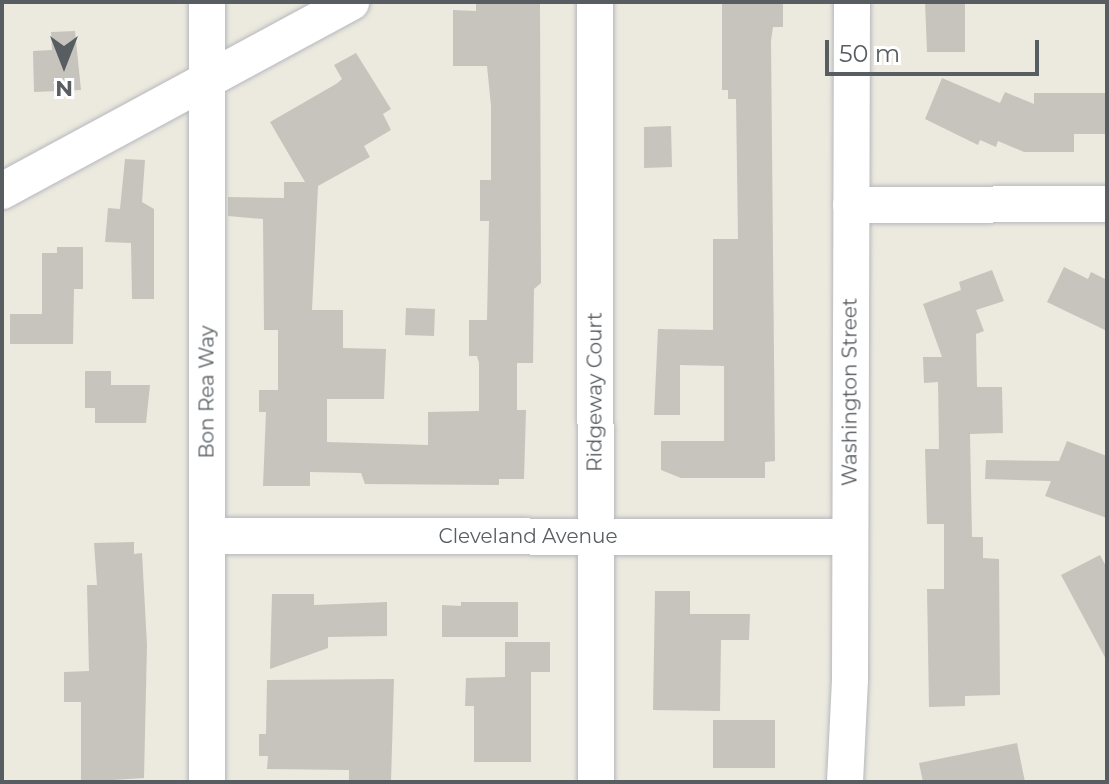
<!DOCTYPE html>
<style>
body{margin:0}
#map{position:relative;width:1109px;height:784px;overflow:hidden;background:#ece9df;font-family:Montserrat,sans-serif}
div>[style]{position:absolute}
.building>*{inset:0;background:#c7c4bd}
.roads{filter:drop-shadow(0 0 2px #b5b8bd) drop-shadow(0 0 2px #b5b8bd)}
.minor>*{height:36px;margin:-18px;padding:0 18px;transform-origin:18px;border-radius:18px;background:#fff}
span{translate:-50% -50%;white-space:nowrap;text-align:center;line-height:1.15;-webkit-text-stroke:7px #fff;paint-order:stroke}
.street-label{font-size:20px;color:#585d61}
.frame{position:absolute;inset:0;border:4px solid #585d61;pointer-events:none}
.north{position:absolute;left:24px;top:24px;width:80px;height:80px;-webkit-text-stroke:6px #fff;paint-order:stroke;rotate:180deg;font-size:22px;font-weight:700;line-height:32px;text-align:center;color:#585d61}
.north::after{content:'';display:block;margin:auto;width:28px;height:36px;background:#585d61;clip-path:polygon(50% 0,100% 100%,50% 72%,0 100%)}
.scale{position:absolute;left:825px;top:40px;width:214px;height:36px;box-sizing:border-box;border:4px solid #585d61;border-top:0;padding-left:10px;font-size:24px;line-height:28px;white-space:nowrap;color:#585d61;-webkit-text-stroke:6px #fff;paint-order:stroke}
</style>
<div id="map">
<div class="building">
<div style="clip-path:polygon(476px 2px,540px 2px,541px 283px,534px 289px,533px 363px,517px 363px,517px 410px,526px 410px,524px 479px,499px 479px,499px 485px,365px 484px,361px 473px,310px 472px,310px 486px,263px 486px,266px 412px,259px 412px,259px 390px,278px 390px,278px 330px,264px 330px,263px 219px,228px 216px,228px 197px,284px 198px,284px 182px,305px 182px,270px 122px,336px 84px,342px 79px,334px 65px,356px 53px,391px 109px,383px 114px,391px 130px,364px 146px,370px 157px,318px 186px,312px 310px,343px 310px,343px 348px,386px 349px,384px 399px,327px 399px,327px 442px,428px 445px,428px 412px,479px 411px,479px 363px,477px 356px,469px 356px,469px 320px,487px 320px,489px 221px,480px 221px,480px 180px,491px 180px,491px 106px,487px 66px,453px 66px,453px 10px,476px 11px)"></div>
<div style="clip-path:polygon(722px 2px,783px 2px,783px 27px,773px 27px,771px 41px,775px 461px,765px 462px,765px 478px,681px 478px,661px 470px,661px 441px,724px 441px,724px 366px,680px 365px,680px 415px,654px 415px,658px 329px,713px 330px,713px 239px,738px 239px,736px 99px,728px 99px,728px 90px,722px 90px)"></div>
<div style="clip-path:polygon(925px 2px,965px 2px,965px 52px,927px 52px)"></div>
<div style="clip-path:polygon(75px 31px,81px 90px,34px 92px,33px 51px,52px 50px,51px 32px)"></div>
<div style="clip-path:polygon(942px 78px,1000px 103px,1005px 92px,1034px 104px,1034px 93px,1107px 93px,1107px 134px,1074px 134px,1074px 152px,1024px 152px,998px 141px,996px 147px,980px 140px,978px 145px,925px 119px)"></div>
<div style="clip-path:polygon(671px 126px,672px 167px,644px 168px,644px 127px)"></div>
<div style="clip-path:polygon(125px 159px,145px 160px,142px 202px,154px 209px,154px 299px,132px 299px,131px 243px,105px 242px,108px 208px,120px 209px)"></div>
<div style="clip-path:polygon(57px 247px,83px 247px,83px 289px,74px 289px,73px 344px,10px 344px,10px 314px,42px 314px,42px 253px,57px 253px)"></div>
<div style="clip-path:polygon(1064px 267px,1088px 279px,1091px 272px,1107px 280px,1107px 331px,1047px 302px)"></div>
<div style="clip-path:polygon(992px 270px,1004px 301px,976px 310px,984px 331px,976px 334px,977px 387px,1002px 387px,1003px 433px,970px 434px,972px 537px,983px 537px,983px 558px,999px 559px,1000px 695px,965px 696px,965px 706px,929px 707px,927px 589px,944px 589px,944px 524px,927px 524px,925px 449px,939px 449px,938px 382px,924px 383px,923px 357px,942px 357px,923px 304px,961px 290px,959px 282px)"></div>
<div style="clip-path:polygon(406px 308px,435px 309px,434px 336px,405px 335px)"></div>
<div style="clip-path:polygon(85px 371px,111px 371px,111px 385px,150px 385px,146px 423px,95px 423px,95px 408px,85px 408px)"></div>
<div style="clip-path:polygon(1067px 441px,1107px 456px,1107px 518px,1045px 496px,1051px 481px,985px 479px,986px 460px,1059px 461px)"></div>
<div style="clip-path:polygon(134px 542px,134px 554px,142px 553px,147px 645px,144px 778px,81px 782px,81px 702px,64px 702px,64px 672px,89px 671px,87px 585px,97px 585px,94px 543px)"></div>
<div style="clip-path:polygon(1100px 555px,1107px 568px,1107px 661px,1061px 575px)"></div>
<div style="clip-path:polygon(655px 591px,690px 591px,690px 614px,750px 614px,749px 640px,721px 640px,720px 711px,653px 710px)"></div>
<div style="clip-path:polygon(272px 594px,314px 594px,314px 605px,387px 602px,387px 636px,328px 637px,328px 648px,270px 669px)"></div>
<div style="clip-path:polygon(461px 602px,518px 602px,518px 637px,442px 637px,442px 605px,461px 606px)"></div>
<div style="clip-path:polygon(505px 642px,550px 642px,550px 672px,531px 672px,531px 762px,474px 762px,474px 706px,465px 706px,466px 678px,505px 677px)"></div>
<div style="clip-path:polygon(394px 679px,391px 782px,349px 782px,349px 770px,267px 769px,268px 756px,259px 756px,259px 734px,266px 734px,267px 680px)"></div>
<div style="clip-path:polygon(713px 720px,775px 720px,775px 768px,713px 768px)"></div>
<div style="clip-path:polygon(1017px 743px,1025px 782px,923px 782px,919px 763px)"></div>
</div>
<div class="roads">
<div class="minor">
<div style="left:595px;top:2px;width:780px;rotate:89.93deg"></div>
<div style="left:2px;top:191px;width:397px;rotate:-28.4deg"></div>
<div style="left:851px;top:205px;width:256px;rotate:-0.2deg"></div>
<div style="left:207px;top:536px;width:643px;rotate:0.09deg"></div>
<div style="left:207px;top:782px;width:780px;rotate:-90deg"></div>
<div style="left:845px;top:782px;width:103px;rotate:-87.2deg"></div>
<div style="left:850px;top:679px;width:677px;rotate:-89.83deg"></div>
</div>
</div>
<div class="street-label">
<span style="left:207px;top:392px;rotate:-90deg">Bon Rea Way</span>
<span style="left:595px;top:392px;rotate:-90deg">Ridgeway Court</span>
<span style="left:850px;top:392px;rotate:-90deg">Washington Street</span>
<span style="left:528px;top:536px">Cleveland Avenue</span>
</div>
<div class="frame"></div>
<div class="north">N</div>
<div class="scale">50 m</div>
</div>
